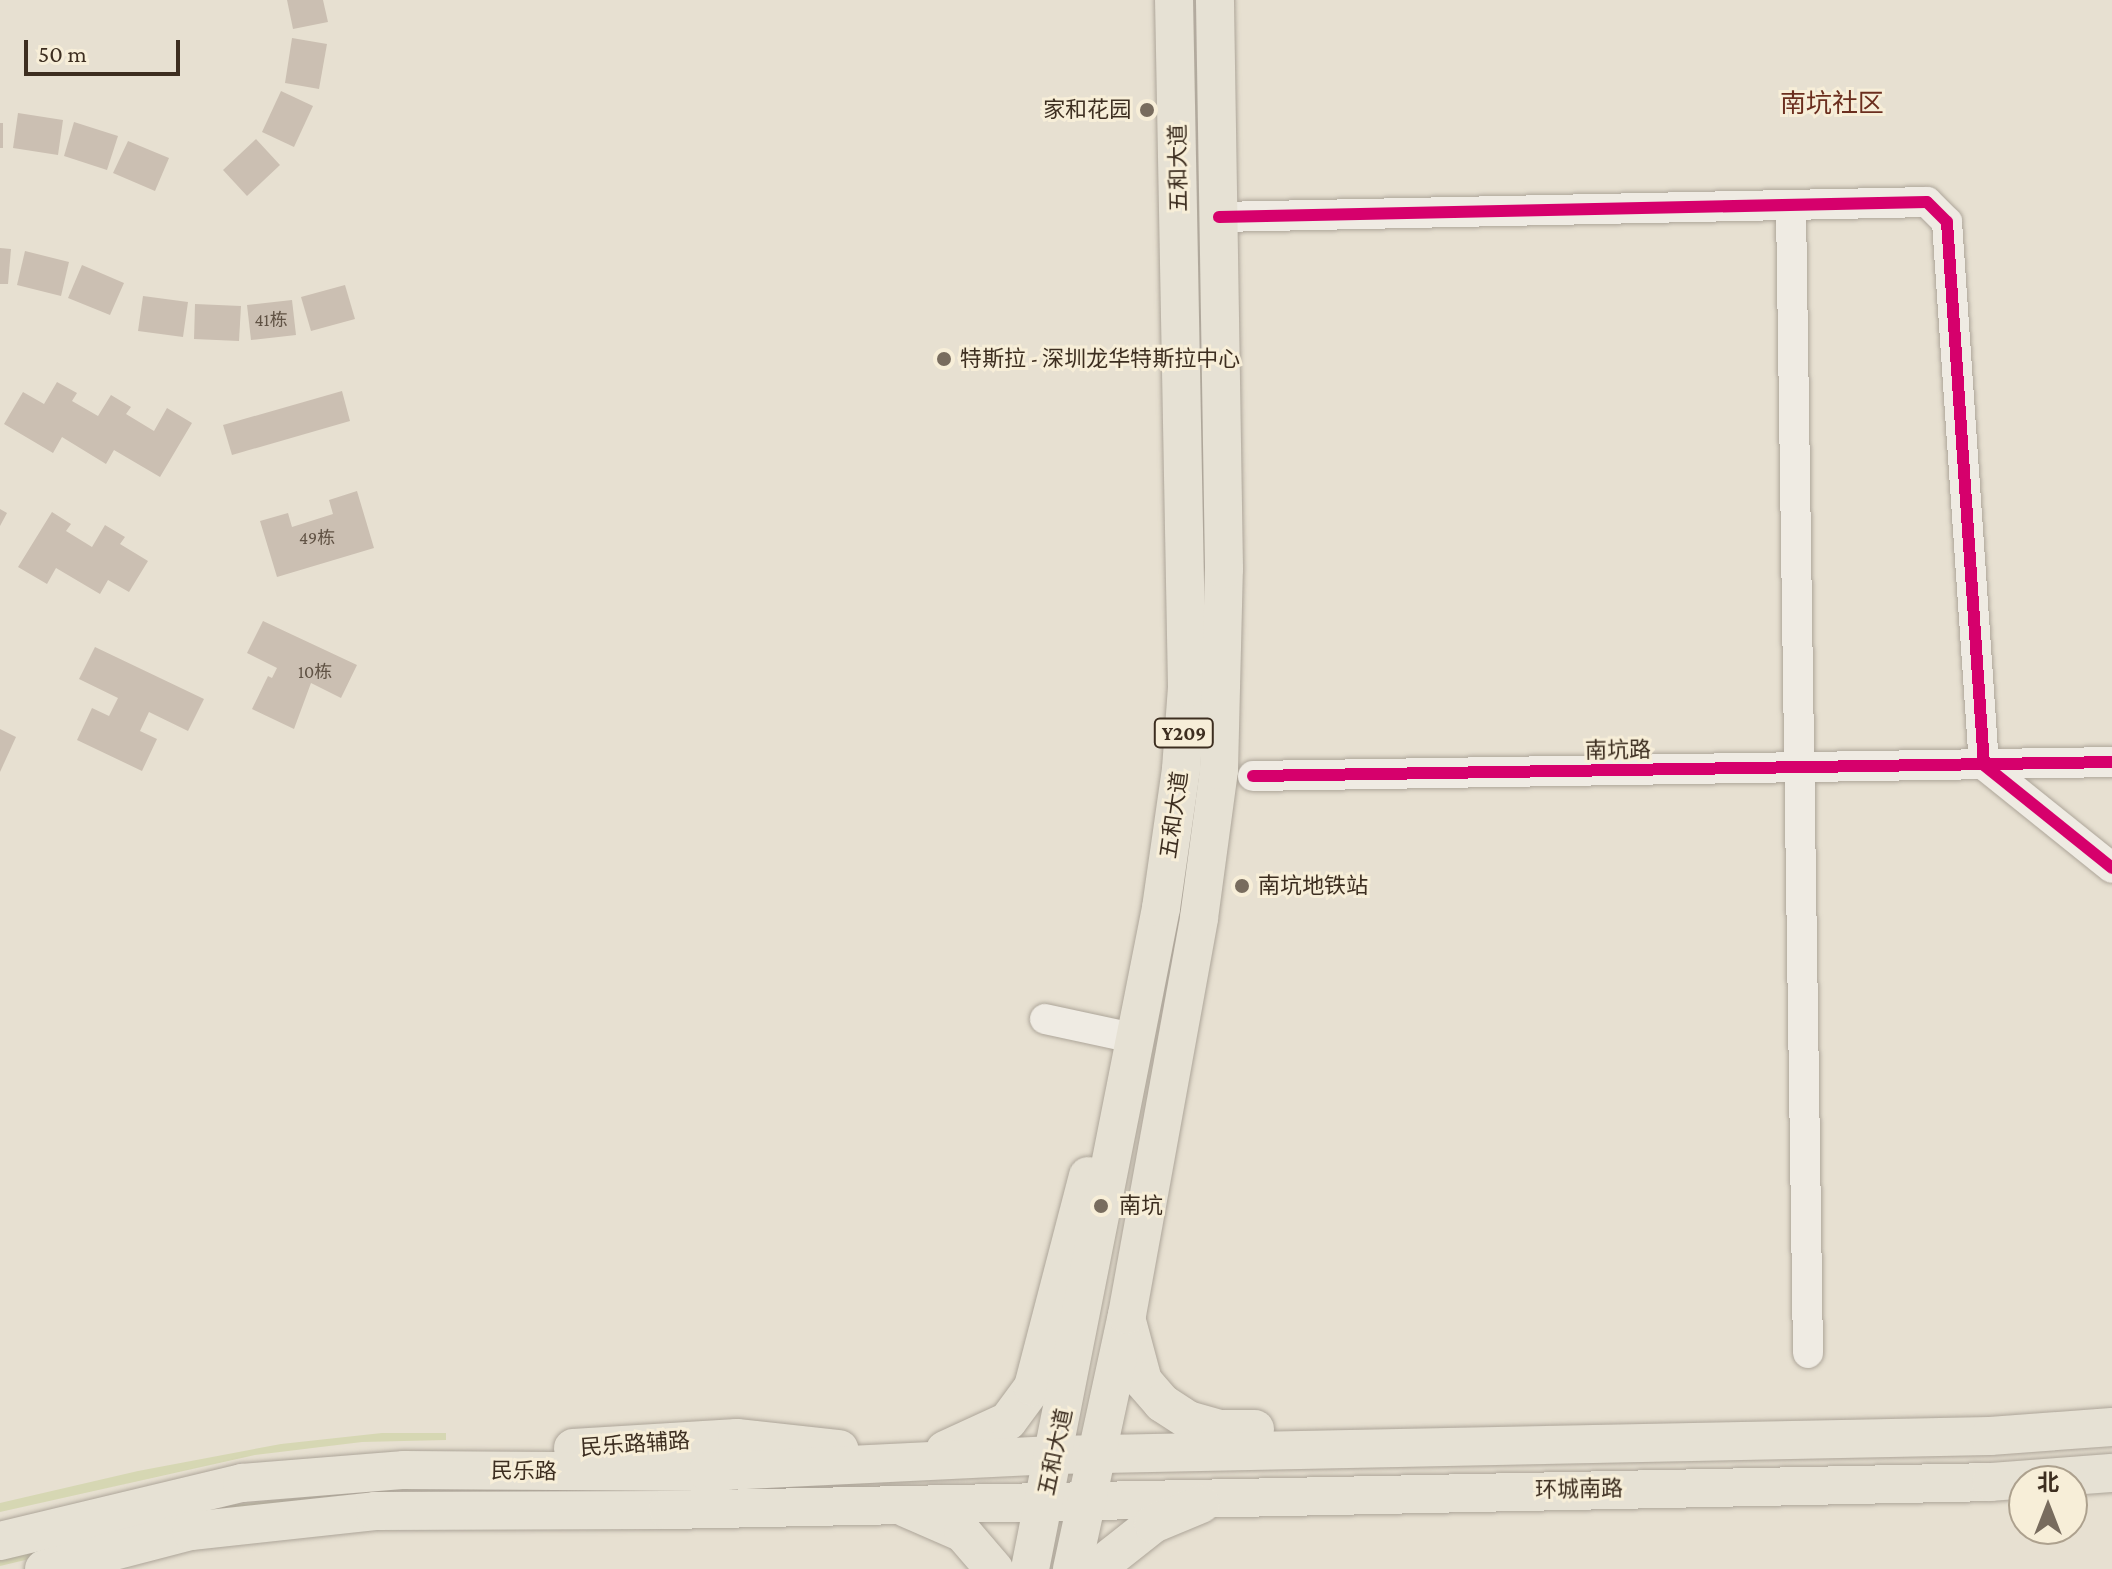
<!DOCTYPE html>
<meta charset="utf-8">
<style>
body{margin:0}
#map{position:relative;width:2112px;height:1569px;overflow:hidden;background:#e7e0d1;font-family:"Crimson Pro","Noto Sans SC",serif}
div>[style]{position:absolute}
.green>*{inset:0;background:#d6d7b3}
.building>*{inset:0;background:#cbbfb2}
.roads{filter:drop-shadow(0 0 2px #ada599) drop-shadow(0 0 2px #ada599)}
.minor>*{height:30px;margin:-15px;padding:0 15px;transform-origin:15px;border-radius:15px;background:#efebe3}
.major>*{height:38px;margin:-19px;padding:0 19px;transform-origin:19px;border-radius:19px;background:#e6e1d4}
.cycleway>*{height:12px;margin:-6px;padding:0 6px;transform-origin:6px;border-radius:6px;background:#d6006c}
.dots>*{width:22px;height:22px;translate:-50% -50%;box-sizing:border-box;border:4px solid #f7eed8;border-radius:50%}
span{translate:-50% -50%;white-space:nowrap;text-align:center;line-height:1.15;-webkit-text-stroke:6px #f7eed8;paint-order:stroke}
.number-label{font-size:18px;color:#605244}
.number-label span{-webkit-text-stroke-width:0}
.shield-label span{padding:2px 6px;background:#f7eed8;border:2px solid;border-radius:6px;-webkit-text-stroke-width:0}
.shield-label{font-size:20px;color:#3d2e20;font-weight:700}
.poi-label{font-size:22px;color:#3d2e20}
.right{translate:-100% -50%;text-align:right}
.left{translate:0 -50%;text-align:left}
.street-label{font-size:22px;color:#3d2e20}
.quarter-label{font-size:26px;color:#6b2e1e}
.north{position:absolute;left:2008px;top:1465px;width:80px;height:80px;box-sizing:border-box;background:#f7eed8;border:2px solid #ada18e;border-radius:50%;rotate:0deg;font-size:22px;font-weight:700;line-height:32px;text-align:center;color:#3d2e20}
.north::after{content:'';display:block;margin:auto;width:28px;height:36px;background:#786c5e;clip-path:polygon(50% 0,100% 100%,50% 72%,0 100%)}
.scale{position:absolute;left:24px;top:40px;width:156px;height:36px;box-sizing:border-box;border:4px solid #3d2e20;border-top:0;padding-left:10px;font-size:24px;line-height:28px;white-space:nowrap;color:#3d2e20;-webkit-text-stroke:6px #f7eed8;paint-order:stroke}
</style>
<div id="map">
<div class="green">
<div style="clip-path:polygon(382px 1433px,446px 1433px,446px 1440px,362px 1442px,255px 1455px,0 1512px,0 1503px,138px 1471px,281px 1444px)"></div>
<div style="clip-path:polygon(390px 1489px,390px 1495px,257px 1505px,0 1566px,0 1560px,16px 1556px,223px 1506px)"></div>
</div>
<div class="building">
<div style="clip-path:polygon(287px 0,323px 0,328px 22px,293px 29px)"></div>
<div style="clip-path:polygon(292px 38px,327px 44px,319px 89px,285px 83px)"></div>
<div style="clip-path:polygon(281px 91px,313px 106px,294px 147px,262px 132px)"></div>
<div style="clip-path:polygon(18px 113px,63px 120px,58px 155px,13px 148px)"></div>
<div style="clip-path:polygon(74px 122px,118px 136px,107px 170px,64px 156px)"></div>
<div style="clip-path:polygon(0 123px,3px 123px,3px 148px,0 148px)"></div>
<div style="clip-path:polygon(256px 139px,280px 165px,247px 196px,223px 170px)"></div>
<div style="clip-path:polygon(128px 141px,169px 158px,155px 191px,113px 173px)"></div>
<div style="clip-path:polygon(0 248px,11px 249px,8px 284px,0 284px)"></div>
<div style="clip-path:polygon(25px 251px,69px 262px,61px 296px,17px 285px)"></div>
<div style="clip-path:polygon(82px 265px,124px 283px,110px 315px,68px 298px)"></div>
<div style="clip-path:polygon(345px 285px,355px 319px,311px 331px,301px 297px)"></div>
<div style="clip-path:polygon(143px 296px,188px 302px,183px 337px,138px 331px)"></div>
<div style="clip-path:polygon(292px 300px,296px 335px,251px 340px,247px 305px)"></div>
<div style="clip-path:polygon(195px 304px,241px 306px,239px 341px,194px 339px)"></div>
<div style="clip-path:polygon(57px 382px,77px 393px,72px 401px,98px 416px,111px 395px,131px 407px,126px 414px,154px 431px,167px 408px,192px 423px,160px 477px,114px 450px,106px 464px,62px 437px,53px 453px,4px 424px,23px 392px,44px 404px)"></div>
<div style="clip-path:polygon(342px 391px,350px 421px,232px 455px,223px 425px)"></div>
<div style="clip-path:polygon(357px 491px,374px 548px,277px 577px,260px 521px,288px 513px,292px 527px,333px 514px,329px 500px)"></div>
<div style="clip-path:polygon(0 509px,7px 513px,0 526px)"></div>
<div style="clip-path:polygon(52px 512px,71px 524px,66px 531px,92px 547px,105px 525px,125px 537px,120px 544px,148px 561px,129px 592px,108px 580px,100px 594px,56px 568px,47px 584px,18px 567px)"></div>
<div style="clip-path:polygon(263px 621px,357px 665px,341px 698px,311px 683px,294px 729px,252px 709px,268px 676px,272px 678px,277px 668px,247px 653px)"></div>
<div style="clip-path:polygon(95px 647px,204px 699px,188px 731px,149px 712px,140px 731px,157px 739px,142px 771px,77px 740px,92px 708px,109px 716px,118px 698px,79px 679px)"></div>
<div style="clip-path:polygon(0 729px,16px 737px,0 772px)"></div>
</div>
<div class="roads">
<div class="minor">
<div style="left:1791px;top:207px;width:1146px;rotate:89.15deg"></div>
<div style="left:1219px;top:217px;width:708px;rotate:-1.21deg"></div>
<div style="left:1927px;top:202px;width:28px;rotate:45deg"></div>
<div style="left:1947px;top:222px;width:544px;rotate:86.1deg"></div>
<div style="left:1984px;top:765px;width:164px;rotate:38.8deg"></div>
<div style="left:1253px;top:776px;width:859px;rotate:-0.93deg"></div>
<div style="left:1045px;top:1019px;width:90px;rotate:12.2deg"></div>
</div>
<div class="major">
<div style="left:1128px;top:1325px;width:58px;rotate:75deg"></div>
<div style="left:1143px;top:1381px;width:29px;rotate:49deg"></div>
<div style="left:1162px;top:1403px;width:31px;rotate:33deg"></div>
<div style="left:1188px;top:1420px;width:33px;rotate:16deg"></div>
<div style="left:1220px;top:1429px;width:35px"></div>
<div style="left:573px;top:1448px;width:164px;rotate:-3.5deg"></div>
<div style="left:737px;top:1438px;width:103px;rotate:6.2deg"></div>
<div style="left:945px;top:1450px;width:69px;rotate:-24.7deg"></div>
<div style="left:1008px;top:1421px;width:42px;rotate:-53.7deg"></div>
<div style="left:1033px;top:1387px;width:218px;rotate:-75.4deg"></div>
<div style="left:906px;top:1508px;width:62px;rotate:23.7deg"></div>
<div style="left:963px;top:1533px;width:48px;rotate:49.3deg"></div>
<div style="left:0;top:1541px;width:249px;rotate:-13.5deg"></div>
<div style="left:242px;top:1483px;width:163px;rotate:-4.6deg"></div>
<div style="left:404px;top:1470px;width:303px;rotate:0.4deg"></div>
<div style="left:707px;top:1472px;width:347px;rotate:-2.8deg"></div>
<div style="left:1054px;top:1455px;width:936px;rotate:-1.16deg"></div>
<div style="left:1990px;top:1436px;width:122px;rotate:-4.2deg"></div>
<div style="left:44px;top:1569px;width:152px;rotate:-14.5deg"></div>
<div style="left:191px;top:1531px;width:185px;rotate:-6.2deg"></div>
<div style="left:375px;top:1511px;width:293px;rotate:-0.2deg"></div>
<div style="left:668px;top:1510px;width:1323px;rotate:-1.21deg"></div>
<div style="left:1991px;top:1482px;width:121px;rotate:-4.3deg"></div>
<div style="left:1030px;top:1569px;width:674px;rotate:-78.79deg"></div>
<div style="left:1161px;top:908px;width:140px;rotate:-81.8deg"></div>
<div style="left:1181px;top:769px;width:81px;rotate:-85.8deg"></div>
<div style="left:1187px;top:688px;width:688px;rotate:-91.08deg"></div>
<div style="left:1072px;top:1569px;width:260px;rotate:-77.8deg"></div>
<div style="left:1127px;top:1315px;width:403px;rotate:-79.7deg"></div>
<div style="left:1199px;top:918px;width:149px;rotate:-82.3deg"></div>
<div style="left:1219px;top:770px;width:201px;rotate:-88.6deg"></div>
<div style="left:1224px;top:569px;width:569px;rotate:-90.91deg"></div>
<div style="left:1096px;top:1569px;width:73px;rotate:-38.3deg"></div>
<div style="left:1153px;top:1524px;width:52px;rotate:-22.6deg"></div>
</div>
</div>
<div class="cycleway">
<div style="left:1219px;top:217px;width:708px;rotate:-1.21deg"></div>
<div style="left:1927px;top:202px;width:28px;rotate:45deg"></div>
<div style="left:1947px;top:222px;width:544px;rotate:86.1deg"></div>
<div style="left:1984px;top:765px;width:164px;rotate:38.8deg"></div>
<div style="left:1253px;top:776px;width:859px;rotate:-0.93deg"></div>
</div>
<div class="dots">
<div style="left:1147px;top:110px;background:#786c5e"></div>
<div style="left:944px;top:359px;background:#786c5e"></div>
<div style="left:1242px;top:886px;background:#786c5e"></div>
<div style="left:1101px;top:1206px;background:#786c5e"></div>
</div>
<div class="number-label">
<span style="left:271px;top:320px">41栋</span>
<span style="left:317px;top:538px">49栋</span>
<span style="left:315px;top:672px">10栋</span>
</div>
<div class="shield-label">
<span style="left:1184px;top:733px">Y209</span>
</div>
<div class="poi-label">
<span class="right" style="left:1131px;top:110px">家和花园</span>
<span class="left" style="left:960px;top:359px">特斯拉 - 深圳龙华特斯拉中心</span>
<span class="left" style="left:1258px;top:886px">南坑地铁站</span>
<span class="left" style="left:1119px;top:1206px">南坑</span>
</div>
<div class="street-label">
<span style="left:1178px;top:168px;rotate:-91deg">五和大道</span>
<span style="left:1618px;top:750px;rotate:-1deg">南坑路</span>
<span style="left:1174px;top:815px;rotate:-82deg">五和大道</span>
<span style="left:635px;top:1444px;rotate:-4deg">民乐路辅路</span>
<span style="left:1055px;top:1452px;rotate:-78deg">五和大道</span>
<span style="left:524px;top:1471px;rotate:1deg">民乐路</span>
<span style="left:1579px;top:1489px;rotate:-1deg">环城南路</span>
</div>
<div class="quarter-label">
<span style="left:1832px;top:104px">南坑社区</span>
</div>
<div class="north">北</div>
<div class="scale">50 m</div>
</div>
